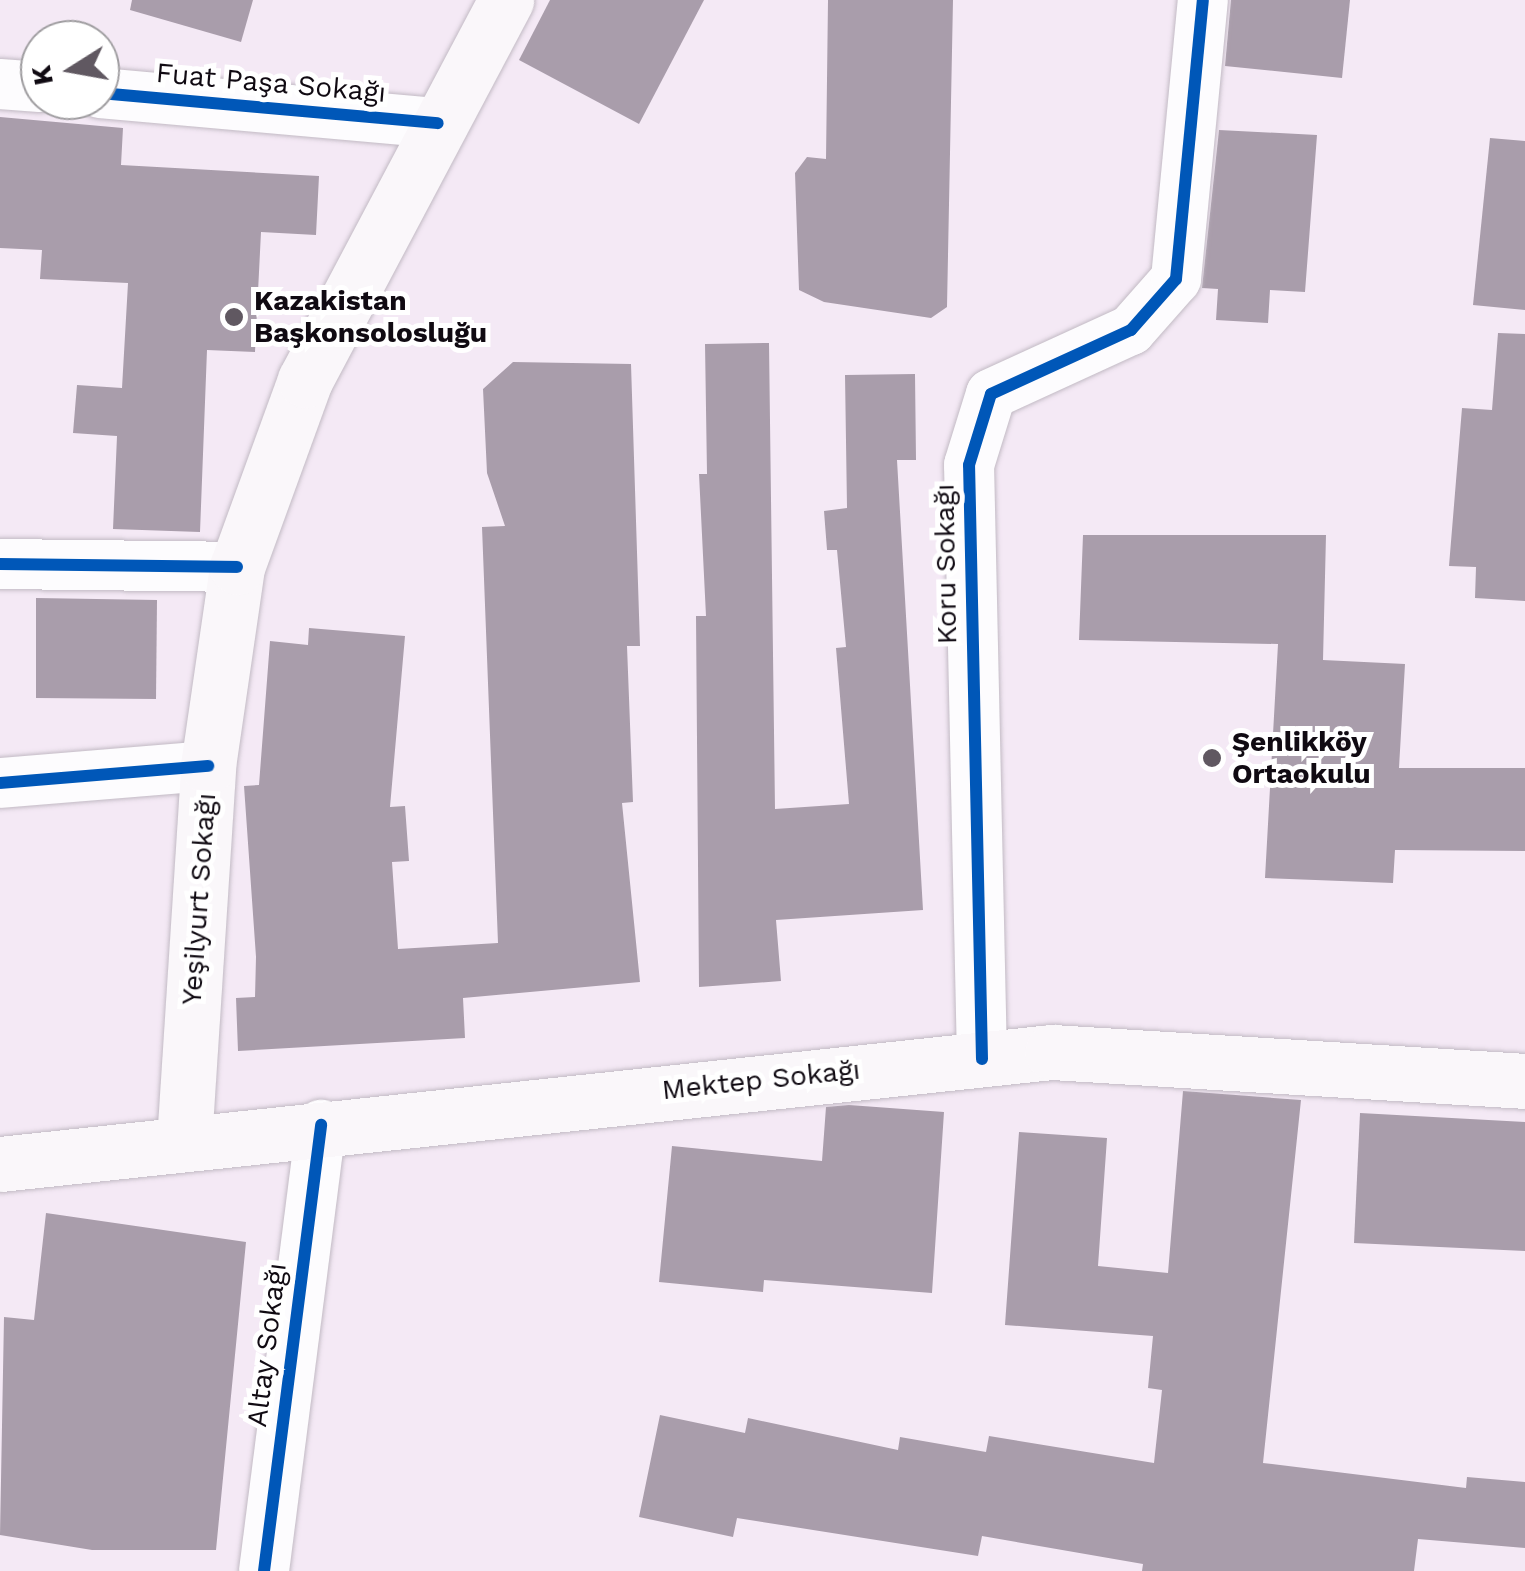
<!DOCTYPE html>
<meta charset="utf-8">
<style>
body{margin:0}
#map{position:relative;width:1525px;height:1571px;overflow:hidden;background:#f4e9f5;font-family:"Work Sans",sans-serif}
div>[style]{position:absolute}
.building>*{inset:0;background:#a99dab}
.roads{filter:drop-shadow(0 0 2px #c2bac4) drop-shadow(0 0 2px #c2bac4)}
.street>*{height:50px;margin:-25px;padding:0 25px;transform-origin:25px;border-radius:25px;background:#fdfcfe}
.secondary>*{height:55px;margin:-27.5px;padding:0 27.5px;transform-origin:27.5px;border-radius:27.5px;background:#faf7fa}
.cycleway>*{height:12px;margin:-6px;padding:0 6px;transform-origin:6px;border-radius:6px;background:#0057b8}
.dots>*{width:28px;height:28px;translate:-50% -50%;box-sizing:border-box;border:5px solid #fff;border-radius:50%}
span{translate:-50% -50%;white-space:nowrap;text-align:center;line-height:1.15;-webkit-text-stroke:10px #fff;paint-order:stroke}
.street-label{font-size:28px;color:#100a12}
.poi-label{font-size:28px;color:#100a12;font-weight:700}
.left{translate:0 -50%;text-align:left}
.north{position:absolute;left:20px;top:20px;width:100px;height:100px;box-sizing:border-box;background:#fff;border:2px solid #9f9da0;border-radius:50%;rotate:259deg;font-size:28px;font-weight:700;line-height:40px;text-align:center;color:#100a12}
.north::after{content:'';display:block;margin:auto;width:35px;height:45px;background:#605861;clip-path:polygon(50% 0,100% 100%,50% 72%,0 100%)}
</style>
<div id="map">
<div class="building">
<div style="clip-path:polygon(132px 0,253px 0,241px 42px,130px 10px)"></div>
<div style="clip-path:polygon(550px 0,704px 0,639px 124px,519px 60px)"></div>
<div style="clip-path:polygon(828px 0,953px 0,947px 307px,931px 318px,824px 302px,799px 290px,795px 173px,807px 157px,826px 159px)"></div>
<div style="clip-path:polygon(1231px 0,1350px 0,1342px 78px,1225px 66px)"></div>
<div style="clip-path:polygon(0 117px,123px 128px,121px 165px,319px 176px,316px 235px,261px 232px,255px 352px,207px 350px,200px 532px,113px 529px,117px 436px,73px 433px,77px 385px,122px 388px,128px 283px,40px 279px,42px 250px,0 248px)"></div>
<div style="clip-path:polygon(1219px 130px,1317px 135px,1305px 292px,1270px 290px,1268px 323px,1216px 320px,1218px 289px,1202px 288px)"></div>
<div style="clip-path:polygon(1490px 138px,1525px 141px,1525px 310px,1473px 305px)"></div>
<div style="clip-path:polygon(1498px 333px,1525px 334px,1525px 601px,1475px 598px,1476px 567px,1449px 566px,1462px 408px,1492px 410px)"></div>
<div style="clip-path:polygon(769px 343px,775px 809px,849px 804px,836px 648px,846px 647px,837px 550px,827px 550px,824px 511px,847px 508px,845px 375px,915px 374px,916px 460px,897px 460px,923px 910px,776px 920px,781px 981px,699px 987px,696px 616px,706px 616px,699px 474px,707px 474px,705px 344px)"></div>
<div style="clip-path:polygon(513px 362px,631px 364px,640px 646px,627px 646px,633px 802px,622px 803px,640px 982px,463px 998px,465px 1038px,238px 1051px,236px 998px,255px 997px,256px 957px,244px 786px,259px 785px,270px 641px,308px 645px,309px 628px,405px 636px,390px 807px,405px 806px,409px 861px,392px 862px,398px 949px,498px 943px,482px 527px,505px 526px,487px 473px,483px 389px)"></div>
<div style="clip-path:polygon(1083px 535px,1326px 535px,1323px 660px,1405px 664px,1399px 768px,1525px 768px,1525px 851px,1395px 850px,1393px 883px,1265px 878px,1278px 644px,1079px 640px)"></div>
<div style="clip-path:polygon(36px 598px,157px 600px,156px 699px,36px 698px)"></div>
<div style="clip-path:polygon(1183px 1091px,1301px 1100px,1263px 1463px,1466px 1488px,1467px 1477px,1525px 1482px,1525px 1548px,1418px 1539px,1414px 1571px,1142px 1571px,1143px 1564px,982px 1536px,978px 1556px,737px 1518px,733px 1537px,639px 1517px,660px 1415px,745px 1433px,748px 1418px,898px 1450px,900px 1437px,986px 1452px,989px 1436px,1154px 1463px,1162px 1390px,1148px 1388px,1153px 1336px,1005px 1325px,1019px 1132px,1107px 1138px,1098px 1266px,1168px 1273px)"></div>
<div style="clip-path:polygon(849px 1105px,944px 1112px,932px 1293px,764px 1280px,763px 1292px,659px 1282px,672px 1146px,822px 1161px,826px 1107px)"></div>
<div style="clip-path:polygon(1360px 1113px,1525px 1122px,1525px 1251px,1354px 1243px)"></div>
<div style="clip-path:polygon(46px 1213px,246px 1242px,216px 1550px,92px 1550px,0 1535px,4px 1317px,34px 1320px)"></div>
</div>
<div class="roads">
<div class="street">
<div style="left:0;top:84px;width:40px;rotate:4.3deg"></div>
<div style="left:100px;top:93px;width:339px;rotate:5.1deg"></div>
<div style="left:0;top:564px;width:237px;rotate:0.7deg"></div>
<div style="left:0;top:783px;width:209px;rotate:-4.7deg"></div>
<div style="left:982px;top:1059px;width:594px;rotate:-91.25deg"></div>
<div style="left:969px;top:465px;width:74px;rotate:-72.8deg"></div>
<div style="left:991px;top:394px;width:154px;rotate:-24.6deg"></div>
<div style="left:1131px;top:330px;width:68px;rotate:-48.6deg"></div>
<div style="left:1176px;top:279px;width:280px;rotate:-84.5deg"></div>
<div style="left:264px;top:1571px;width:450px;rotate:-82.7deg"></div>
</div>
<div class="secondary">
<div style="left:184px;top:1142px;width:377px;rotate:-86.3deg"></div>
<div style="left:208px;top:766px;width:201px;rotate:-81.7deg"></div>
<div style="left:237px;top:567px;width:199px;rotate:-70deg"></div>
<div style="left:305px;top:380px;width:430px;rotate:-62.1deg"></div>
<div style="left:0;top:1164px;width:1058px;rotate:-6.08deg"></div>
<div style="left:1052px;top:1052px;width:474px;rotate:3.5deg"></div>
</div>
</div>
<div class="cycleway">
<div style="left:100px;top:93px;width:339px;rotate:5.1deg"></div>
<div style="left:0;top:564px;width:237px;rotate:0.7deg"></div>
<div style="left:0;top:783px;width:209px;rotate:-4.7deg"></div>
<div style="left:982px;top:1059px;width:594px;rotate:-91.25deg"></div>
<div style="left:969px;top:465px;width:74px;rotate:-72.8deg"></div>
<div style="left:991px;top:394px;width:154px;rotate:-24.6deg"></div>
<div style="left:1131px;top:330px;width:68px;rotate:-48.6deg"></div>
<div style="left:1176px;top:279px;width:280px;rotate:-84.5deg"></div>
<div style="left:264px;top:1571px;width:450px;rotate:-82.7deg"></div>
</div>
<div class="dots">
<div style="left:234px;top:317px;background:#605861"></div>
<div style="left:1212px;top:758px;background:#605861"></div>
</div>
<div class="street-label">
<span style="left:271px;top:83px;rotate:5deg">Fuat Paşa Sokağı</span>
<span style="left:946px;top:564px;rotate:-91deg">Koru Sokağı</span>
<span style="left:199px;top:899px;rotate:-86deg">Yeşilyurt Sokağı</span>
<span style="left:761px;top:1080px;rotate:-6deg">Mektep Sokağı</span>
<span style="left:267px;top:1345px;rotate:-83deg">Altay Sokağı</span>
</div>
<div class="poi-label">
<span class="left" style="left:254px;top:317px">Kazakistan<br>Başkonsolosluğu</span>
<span class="left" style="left:1232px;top:758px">Şenlikköy<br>Ortaokulu</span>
</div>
<div class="north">K</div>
</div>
